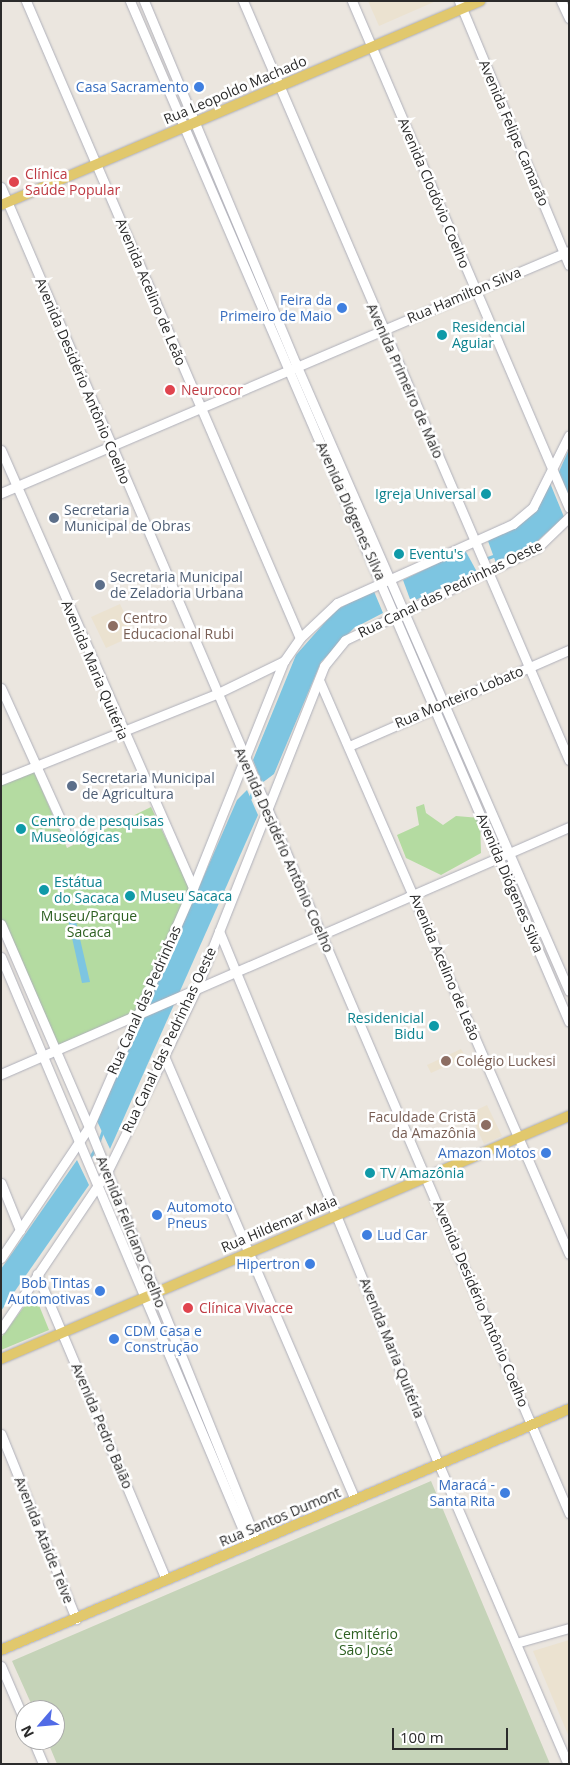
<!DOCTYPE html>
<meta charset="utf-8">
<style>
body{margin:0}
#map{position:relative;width:570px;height:1765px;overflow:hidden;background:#ebe6df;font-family:"Open Sans",sans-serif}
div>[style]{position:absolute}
.education>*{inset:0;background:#ebe2d0}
.green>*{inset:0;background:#b4dba1}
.cemetery>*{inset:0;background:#c5d3b8}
.water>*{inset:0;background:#7dc5e1}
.stream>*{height:2.5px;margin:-1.25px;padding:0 1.25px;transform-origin:1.25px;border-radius:1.25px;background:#7dc5e1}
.roads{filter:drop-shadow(0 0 1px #afb0ba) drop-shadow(0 0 1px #afb0ba)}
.minor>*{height:9px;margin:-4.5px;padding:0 4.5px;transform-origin:4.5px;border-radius:4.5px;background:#fff}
.major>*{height:10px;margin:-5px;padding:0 5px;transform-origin:5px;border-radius:5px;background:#e1c86d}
.dots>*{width:14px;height:14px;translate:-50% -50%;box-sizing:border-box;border:2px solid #fff;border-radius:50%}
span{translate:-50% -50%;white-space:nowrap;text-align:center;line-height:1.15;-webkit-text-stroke:5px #fff;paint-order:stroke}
.shop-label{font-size:14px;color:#366cbe}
.right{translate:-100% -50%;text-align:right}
.left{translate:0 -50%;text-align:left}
.street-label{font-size:14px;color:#2b2b2b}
.health-label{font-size:14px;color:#be3a42}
.culture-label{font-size:14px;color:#0d838f}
.service-label{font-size:14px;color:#4e5e75}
.education-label{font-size:14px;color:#785e54}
.park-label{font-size:14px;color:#2e6022}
.frame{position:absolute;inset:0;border:2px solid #2b2b2b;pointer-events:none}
.north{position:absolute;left:15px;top:1700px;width:50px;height:50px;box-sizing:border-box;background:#fff;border:1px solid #aaa;border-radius:50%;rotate:243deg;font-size:14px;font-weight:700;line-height:20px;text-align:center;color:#2b2b2b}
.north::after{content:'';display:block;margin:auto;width:18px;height:22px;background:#516be6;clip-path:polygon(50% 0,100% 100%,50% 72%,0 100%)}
.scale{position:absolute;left:392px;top:1728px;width:116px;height:22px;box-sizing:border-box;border:2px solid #2b2b2b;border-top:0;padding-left:6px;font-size:15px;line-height:18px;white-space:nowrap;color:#2b2b2b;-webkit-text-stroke:4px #fff;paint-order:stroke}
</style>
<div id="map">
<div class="education">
<div style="clip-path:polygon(368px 1px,436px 1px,379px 26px)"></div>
<div style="clip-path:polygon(120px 604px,135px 635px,106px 648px,91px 617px)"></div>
<div style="clip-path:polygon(461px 1049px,466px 1057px,431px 1073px,427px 1065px)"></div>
<div style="clip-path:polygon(487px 1105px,502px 1136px,484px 1144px,470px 1113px)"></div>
<div style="clip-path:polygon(569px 1640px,569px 1737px,533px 1651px)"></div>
</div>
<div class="green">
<div style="clip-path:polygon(33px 769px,67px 848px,151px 807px,190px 889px,134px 1015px,57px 1049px,1px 922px,1px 784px)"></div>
<div style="clip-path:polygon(424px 804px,426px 813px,443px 825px,456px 816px,480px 818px,481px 853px,441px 875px,406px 858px,397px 835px,419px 825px,416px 807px)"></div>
<div style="clip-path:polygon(34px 1293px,49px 1330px,1px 1350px,1px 1338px)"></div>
</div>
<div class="cemetery">
<div style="clip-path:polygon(431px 1481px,550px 1764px,57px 1764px,47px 1740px,55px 1740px,55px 1710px,34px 1710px,12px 1661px)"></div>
</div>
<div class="water">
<div style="clip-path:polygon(569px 449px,569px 497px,558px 474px)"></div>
<div style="clip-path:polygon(550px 483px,564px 517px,534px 544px,496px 563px,488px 541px,536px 512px)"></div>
<div style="clip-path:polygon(465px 550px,477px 572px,411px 602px,403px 580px)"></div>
<div style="clip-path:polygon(373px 589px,383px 613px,354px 628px,321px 662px,274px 774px,262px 783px,253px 760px,296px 655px,335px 611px)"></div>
<div style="clip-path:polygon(247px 790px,258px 815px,110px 1149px,97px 1121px,237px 800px)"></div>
<div style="clip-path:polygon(74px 913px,90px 982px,82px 983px,67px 915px)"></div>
<div style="clip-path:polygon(77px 1160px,89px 1185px,1px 1311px,1px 1269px)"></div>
</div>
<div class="stream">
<div style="left:485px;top:559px;width:12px;rotate:-20deg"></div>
<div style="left:250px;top:798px;width:12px;rotate:-70deg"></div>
<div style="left:99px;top:1141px;width:12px;rotate:-70deg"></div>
<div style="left:89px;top:1159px;width:12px;rotate:-59deg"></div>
</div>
<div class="roads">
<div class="minor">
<div style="left:26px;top:1px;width:693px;rotate:66.73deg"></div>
<div style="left:130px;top:1px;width:1111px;rotate:66.73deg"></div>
<div style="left:144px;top:1px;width:391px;rotate:67.3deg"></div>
<div style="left:295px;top:362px;width:686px;rotate:66.46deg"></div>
<div style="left:243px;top:1px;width:826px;rotate:66.76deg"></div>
<div style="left:352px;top:1px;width:551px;rotate:66.83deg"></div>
<div style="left:459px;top:1px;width:286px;rotate:67.4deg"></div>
<div style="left:561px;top:1px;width:19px;rotate:65deg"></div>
<div style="left:1px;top:187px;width:1443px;rotate:66.81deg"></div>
<div style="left:1px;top:450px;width:478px;rotate:66.3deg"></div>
<div style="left:1px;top:493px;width:617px;rotate:-23.08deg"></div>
<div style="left:319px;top:680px;width:626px;rotate:66.46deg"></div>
<div style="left:1px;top:688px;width:156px;rotate:65.7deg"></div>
<div style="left:349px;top:746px;width:240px;rotate:-23.6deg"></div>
<div style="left:1px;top:780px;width:232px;rotate:-21.8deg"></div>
<div style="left:216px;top:694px;width:76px;rotate:-25.9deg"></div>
<div style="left:1px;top:924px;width:221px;rotate:66.6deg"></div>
<div style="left:89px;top:1127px;width:446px;rotate:68deg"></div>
<div style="left:219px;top:931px;width:578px;rotate:67.61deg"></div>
<div style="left:439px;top:1465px;width:326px;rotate:66.7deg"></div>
<div style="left:1px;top:957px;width:637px;rotate:67.1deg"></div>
<div style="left:164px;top:1056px;width:483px;rotate:66.7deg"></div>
<div style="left:1px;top:1074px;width:619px;rotate:-23.5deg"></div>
<div style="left:1px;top:1183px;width:51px;rotate:68deg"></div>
<div style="left:1px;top:1258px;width:158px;rotate:-56.1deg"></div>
<div style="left:89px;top:1127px;width:261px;rotate:-66.5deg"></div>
<div style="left:193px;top:888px;width:245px;rotate:-68.2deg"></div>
<div style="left:284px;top:661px;width:28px;rotate:-55deg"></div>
<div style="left:300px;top:638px;width:51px;rotate:-43.4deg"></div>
<div style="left:337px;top:603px;width:193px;rotate:-24.2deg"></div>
<div style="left:513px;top:524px;width:26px;rotate:-40deg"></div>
<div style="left:533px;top:507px;width:80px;rotate:-63.4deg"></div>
<div style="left:37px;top:1274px;width:331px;rotate:67.1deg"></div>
<div style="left:1px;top:1329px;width:189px;rotate:-56deg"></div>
<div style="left:107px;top:1172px;width:129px;rotate:-63.8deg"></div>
<div style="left:164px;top:1056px;width:76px;rotate:-64.4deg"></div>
<div style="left:197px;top:987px;width:345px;rotate:-68.4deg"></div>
<div style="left:324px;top:666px;width:33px;rotate:-51deg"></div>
<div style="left:345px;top:640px;width:213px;rotate:-25.6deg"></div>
<div style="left:537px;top:548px;width:45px;rotate:-44.1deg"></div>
<div style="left:1px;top:1434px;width:200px;rotate:67.9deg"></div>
<div style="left:516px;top:1643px;width:55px;rotate:-15.8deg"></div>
<div style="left:1px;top:1666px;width:61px;rotate:66.8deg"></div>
<div style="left:33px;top:1740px;width:26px;rotate:67deg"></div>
</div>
<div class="major">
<div style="left:1px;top:205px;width:521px;rotate:-23.07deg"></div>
<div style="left:1px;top:1359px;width:618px;rotate:-23.16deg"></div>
<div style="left:1px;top:1650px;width:617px;rotate:-22.99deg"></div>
</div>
</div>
<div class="dots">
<div style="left:199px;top:87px;background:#3f7fe0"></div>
<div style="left:14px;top:182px;background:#e0444e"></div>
<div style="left:342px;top:308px;background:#3f7fe0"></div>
<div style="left:442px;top:335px;background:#0f9aa8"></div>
<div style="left:170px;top:390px;background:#e0444e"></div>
<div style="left:486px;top:494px;background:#0f9aa8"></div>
<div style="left:54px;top:518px;background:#5c6f8a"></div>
<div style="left:399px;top:554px;background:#0f9aa8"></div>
<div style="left:100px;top:585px;background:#5c6f8a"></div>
<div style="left:113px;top:626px;background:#8d6e63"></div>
<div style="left:72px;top:786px;background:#5c6f8a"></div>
<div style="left:21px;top:829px;background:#0f9aa8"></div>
<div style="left:44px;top:890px;background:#0f9aa8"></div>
<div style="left:130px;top:896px;background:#0f9aa8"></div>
<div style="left:434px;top:1026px;background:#0f9aa8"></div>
<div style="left:446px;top:1061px;background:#8d6e63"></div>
<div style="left:486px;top:1125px;background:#8d6e63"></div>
<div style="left:546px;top:1153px;background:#3f7fe0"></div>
<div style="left:370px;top:1173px;background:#0f9aa8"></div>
<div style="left:157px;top:1215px;background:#3f7fe0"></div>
<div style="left:367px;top:1235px;background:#3f7fe0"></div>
<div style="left:310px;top:1264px;background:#3f7fe0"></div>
<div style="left:100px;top:1291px;background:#3f7fe0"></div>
<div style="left:188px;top:1308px;background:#e0444e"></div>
<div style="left:114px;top:1339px;background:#3f7fe0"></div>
<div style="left:505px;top:1493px;background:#3f7fe0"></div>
</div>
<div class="shop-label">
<span class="right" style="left:189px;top:87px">Casa Sacramento</span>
<span class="right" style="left:332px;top:308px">Feira da<br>Primeiro de Maio</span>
<span class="right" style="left:536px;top:1153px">Amazon Motos</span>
<span class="left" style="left:167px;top:1215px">Automoto<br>Pneus</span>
<span class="left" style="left:377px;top:1235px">Lud Car</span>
<span class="right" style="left:300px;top:1264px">Hipertron</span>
<span class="right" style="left:90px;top:1291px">Bob Tintas<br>Automotivas</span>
<span class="left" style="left:124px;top:1339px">CDM Casa e<br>Construção</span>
<span class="right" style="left:495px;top:1493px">Maracá -<br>Santa Rita</span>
</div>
<div class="street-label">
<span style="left:235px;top:90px;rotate:-23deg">Rua Leopoldo Machado</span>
<span style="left:514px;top:133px;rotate:67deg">Avenida Felipe Camarão</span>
<span style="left:434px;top:193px;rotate:67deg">Avenida Clodóvio Coelho</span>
<span style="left:151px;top:292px;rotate:67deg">Avenida Acelino de Leão</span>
<span style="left:464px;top:295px;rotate:-23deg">Rua Hamilton Silva</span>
<span style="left:83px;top:381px;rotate:67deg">Avenida Desidério Antônio Coelho</span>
<span style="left:405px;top:381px;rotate:66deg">Avenida Primeiro de Maio</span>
<span style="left:351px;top:511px;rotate:66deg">Avenida Diógenes Silva</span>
<span style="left:450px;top:589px;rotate:-26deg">Rua Canal das Pedrinhas Oeste</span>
<span style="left:95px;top:670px;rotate:67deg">Avenida Maria Quitéria</span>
<span style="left:459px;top:697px;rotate:-23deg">Rua Monteiro Lobato</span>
<span style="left:284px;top:850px;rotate:66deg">Avenida Desidério Antônio Coelho</span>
<span style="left:510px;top:883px;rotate:67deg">Avenida Diógenes Silva</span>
<span style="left:445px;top:967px;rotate:67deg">Avenida Acelino de Leão</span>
<span style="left:144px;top:1000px;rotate:-66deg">Rua Canal das Pedrinhas</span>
<span style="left:169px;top:1040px;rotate:-65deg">Rua Canal das Pedrinhas Oeste</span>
<span style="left:279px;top:1224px;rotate:-23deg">Rua Hildemar Maia</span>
<span style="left:131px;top:1232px;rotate:68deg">Avenida Feliciano Coelho</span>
<span style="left:481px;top:1304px;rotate:67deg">Avenida Desidério Antônio Coelho</span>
<span style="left:392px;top:1348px;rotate:68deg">Avenida Maria Quitéria</span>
<span style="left:102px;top:1426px;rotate:67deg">Avenida Pedro Baião</span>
<span style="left:280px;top:1517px;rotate:-23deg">Rua Santos Dumont</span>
<span style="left:44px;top:1540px;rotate:68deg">Avenida Ataíde Teive</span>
</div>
<div class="health-label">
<span class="left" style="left:25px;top:182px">Clínica<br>Saúde Popular</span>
<span class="left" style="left:181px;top:390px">Neurocor</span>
<span class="left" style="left:199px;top:1308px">Clínica Vivacce</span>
</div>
<div class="culture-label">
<span class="left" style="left:452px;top:335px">Residencial<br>Aguiar</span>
<span class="right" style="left:476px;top:494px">Igreja Universal</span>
<span class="left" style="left:409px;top:554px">Eventu's</span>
<span class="left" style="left:31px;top:829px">Centro de pesquisas<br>Museológicas</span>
<span class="left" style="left:54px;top:890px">Estátua<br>do Sacaca</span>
<span class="left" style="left:140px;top:896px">Museu Sacaca</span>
<span class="right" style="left:424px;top:1026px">Residenicial<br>Bidu</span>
<span class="left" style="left:380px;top:1173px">TV Amazônia</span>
</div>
<div class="service-label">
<span class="left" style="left:64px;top:518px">Secretaria<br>Municipal de Obras</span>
<span class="left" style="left:110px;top:585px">Secretaria Municipal<br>de Zeladoria Urbana</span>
<span class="left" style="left:82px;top:786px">Secretaria Municipal<br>de Agricultura</span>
</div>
<div class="education-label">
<span class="left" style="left:123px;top:626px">Centro<br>Educacional Rubi</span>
<span class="left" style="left:456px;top:1061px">Colégio Luckesi</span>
<span class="right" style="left:476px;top:1125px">Faculdade Cristã<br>da Amazônia</span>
</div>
<div class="park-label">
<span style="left:89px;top:924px">Museu/Parque<br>Sacaca</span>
<span style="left:366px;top:1642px">Cemitério<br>São José</span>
</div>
<div class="frame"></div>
<div class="north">N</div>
<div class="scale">100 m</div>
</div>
